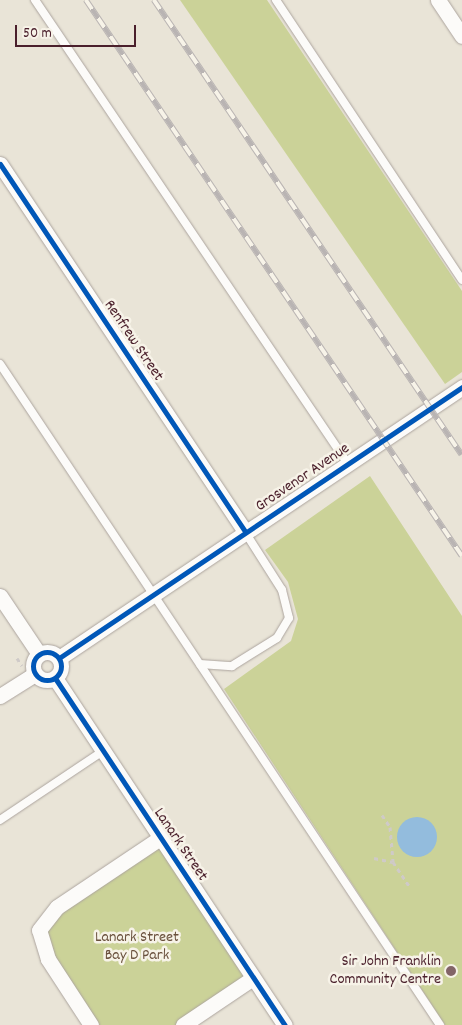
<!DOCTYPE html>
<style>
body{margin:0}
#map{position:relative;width:462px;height:1025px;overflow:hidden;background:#e9e4d7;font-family:Dekko,sans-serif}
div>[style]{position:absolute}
.green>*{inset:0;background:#cbd298}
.water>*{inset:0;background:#93bcdd}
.round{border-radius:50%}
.path>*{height:3px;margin-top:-1.5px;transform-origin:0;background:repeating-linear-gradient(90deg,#cfcac8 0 4px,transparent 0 8px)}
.roads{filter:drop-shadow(0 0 1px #aca49e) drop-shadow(0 0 1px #aca49e)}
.lane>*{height:8px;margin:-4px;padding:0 4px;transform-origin:4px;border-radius:4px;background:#fcfbf9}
.street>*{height:15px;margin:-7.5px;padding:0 7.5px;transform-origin:7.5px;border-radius:7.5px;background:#fcfbf9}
.street>.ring{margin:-7.5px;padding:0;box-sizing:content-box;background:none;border:15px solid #fcfbf9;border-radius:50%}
.rail>*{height:5.5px;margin-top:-2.75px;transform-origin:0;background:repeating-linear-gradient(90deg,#f7f3e8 0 11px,#b9b4b3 0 22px);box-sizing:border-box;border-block:1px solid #b9b4b3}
.cycleway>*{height:5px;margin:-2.5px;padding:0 2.5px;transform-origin:2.5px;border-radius:2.5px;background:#0057b8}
.cycleway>.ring{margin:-2.5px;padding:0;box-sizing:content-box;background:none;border:5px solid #0057b8;border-radius:50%}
.dots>*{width:14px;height:14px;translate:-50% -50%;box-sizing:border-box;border:2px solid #f7f3e8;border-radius:50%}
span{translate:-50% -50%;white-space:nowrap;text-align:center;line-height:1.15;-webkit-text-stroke:5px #f7f3e8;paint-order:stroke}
.street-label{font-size:16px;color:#4a1f2b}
.park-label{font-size:16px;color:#69503c}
.poi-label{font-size:16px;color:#4a1f2b}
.right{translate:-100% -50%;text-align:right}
.scale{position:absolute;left:15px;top:25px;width:121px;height:22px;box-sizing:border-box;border:2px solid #4a1f2b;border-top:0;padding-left:6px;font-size:15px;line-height:18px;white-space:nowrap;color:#4a1f2b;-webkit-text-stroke:4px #f7f3e8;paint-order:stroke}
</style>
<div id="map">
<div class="green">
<div style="clip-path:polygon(180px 0,267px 0,462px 291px,462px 372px,445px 384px)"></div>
<div style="clip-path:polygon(370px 476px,462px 616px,462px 1025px,445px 1025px,224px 689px,291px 641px,298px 619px,288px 582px,265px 550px)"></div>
<div style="clip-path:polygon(160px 838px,253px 978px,183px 1025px,91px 1025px,48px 959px,45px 917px)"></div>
</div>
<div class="water">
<div class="round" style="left:397px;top:817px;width:40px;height:40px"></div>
</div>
<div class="path">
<div style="left:17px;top:658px;width:9px;rotate:58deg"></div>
<div style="left:382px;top:815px;width:14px;rotate:56deg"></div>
<div style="left:390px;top:827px;width:35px;rotate:85deg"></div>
<div style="left:374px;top:858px;width:19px;rotate:12deg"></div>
<div style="left:393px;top:862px;width:30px;rotate:56deg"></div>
</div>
<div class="roads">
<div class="lane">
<div style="left:35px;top:0;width:560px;rotate:56deg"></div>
<div style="left:276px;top:0;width:336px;rotate:56.4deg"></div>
<div style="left:0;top:364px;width:794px;rotate:56.35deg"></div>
<div style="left:200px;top:664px;width:32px;rotate:4deg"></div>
<div style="left:232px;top:666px;width:53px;rotate:-31.9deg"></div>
<div style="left:277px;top:638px;width:23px;rotate:-59deg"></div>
<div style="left:289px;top:618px;width:29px;rotate:-104deg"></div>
<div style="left:282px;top:590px;width:69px;rotate:-122.5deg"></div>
<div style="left:0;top:820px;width:124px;rotate:-33.8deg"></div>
</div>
<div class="street">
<div style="left:438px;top:0;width:43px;rotate:56.3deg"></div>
<div style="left:0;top:164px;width:442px;rotate:56.3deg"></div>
<div style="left:0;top:596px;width:70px;rotate:56.1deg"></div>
<div class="ring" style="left:33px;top:652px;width:13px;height:13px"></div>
<div style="left:59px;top:658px;width:486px;rotate:-33.9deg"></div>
<div style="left:55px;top:678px;width:416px;rotate:56.5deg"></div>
<div style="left:0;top:696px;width:41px;rotate:-32.2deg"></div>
<div style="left:91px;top:1025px;width:79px;rotate:-123.1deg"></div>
<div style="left:48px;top:959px;width:30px;rotate:-107deg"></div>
<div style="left:39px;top:930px;width:29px;rotate:-52deg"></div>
<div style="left:57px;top:907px;width:124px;rotate:-33.8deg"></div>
<div style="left:183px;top:1025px;width:84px;rotate:-33.9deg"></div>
</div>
</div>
<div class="rail">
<div style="left:86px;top:0;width:671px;rotate:55.93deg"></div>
<div style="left:154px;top:0;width:549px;rotate:55.91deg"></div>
</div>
<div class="cycleway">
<div style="left:0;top:164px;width:442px;rotate:56.3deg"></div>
<div class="ring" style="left:33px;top:652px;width:23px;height:23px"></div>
<div style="left:59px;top:658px;width:486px;rotate:-33.9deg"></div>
<div style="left:55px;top:678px;width:416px;rotate:56.5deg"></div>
</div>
<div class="dots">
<div style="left:451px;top:971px;background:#826467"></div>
</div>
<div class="street-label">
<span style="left:133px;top:341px;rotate:56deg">Renfrew Street</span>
<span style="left:303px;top:478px;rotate:-34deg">Grosvenor Avenue</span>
<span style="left:180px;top:845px;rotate:56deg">Lanark Street</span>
</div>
<div class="park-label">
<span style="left:137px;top:947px">Lanark Street<br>Bay D Park</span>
</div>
<div class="poi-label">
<span class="right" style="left:441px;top:971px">Sir John Franklin<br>Community Centre</span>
</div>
<div class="scale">50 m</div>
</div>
